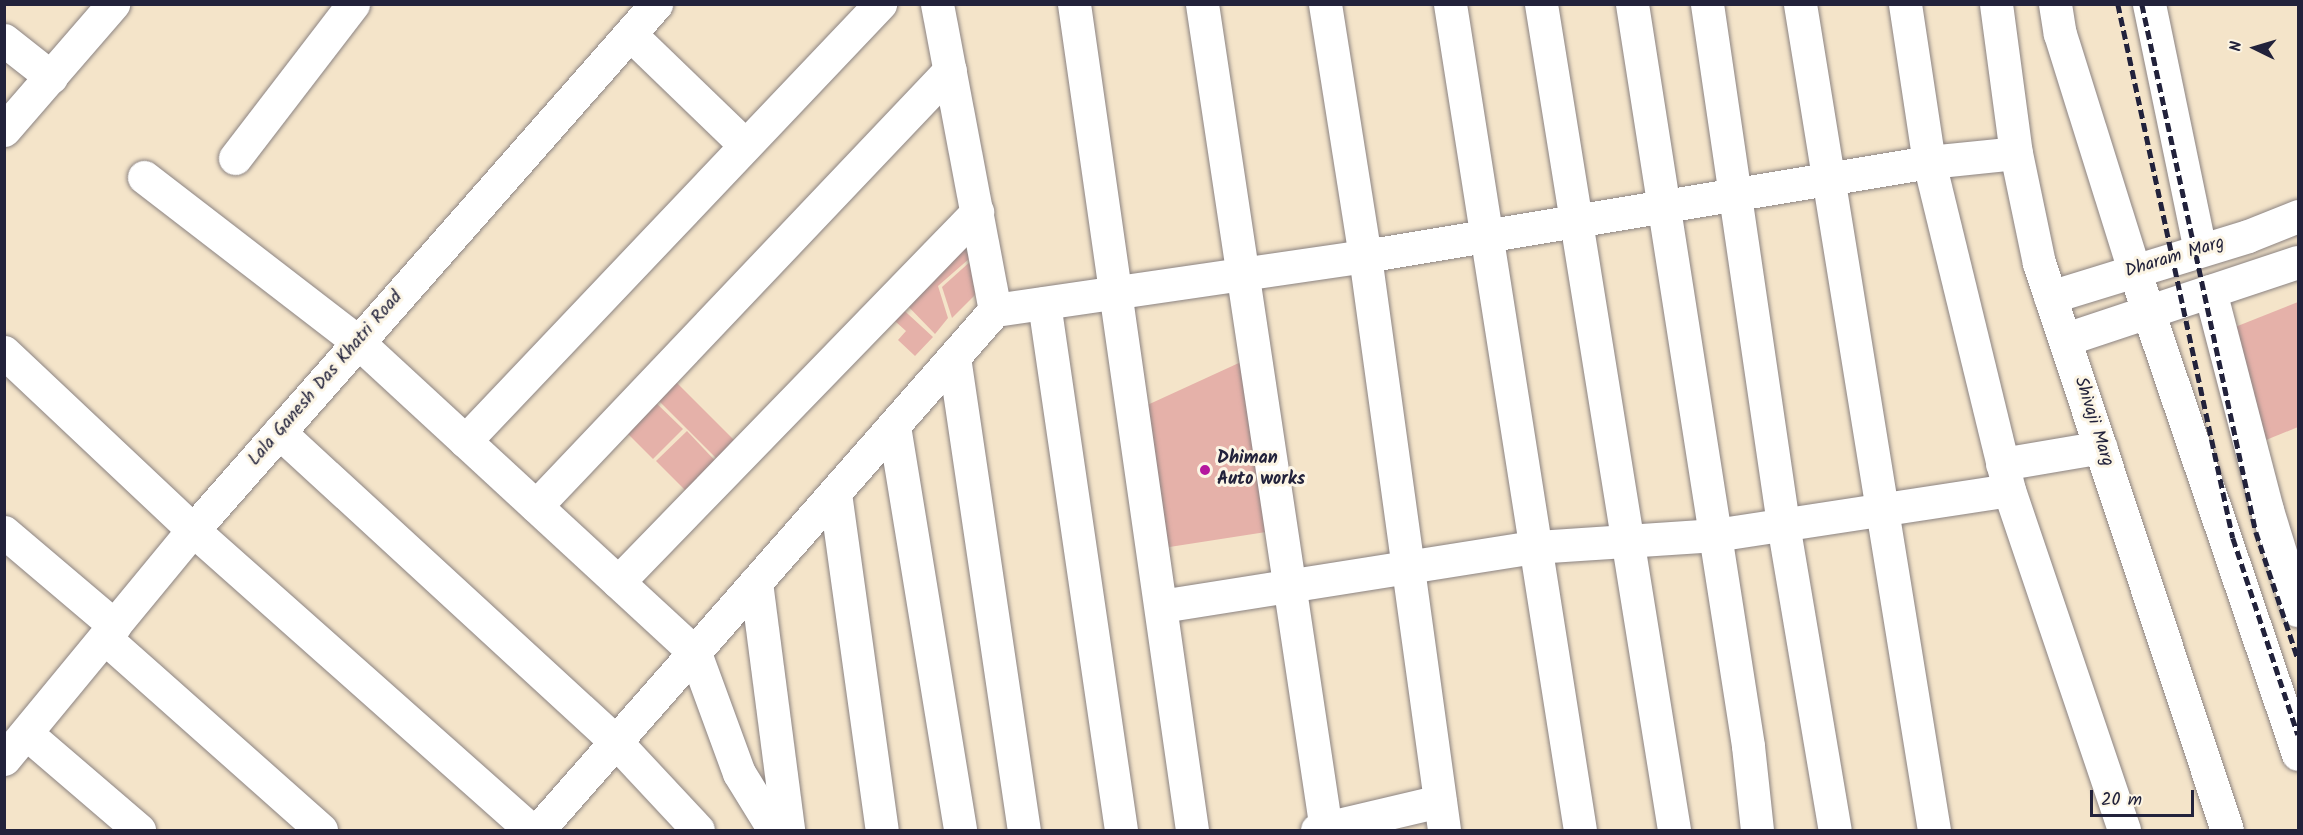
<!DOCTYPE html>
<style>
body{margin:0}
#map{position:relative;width:2303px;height:835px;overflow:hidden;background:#f4e4c9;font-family:Kalam,sans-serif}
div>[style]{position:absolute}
.building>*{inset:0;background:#e5b1a9}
.roads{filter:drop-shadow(0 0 2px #8b8382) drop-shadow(0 0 2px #8b8382)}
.minor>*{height:33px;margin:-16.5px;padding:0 16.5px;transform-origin:16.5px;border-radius:16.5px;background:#fff}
.major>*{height:33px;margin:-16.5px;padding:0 16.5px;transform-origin:16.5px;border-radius:16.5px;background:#fff}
.rail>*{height:4.5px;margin-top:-2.25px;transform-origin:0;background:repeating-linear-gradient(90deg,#22223b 0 9px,transparent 0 13.5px)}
.dots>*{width:16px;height:16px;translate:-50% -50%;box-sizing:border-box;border:3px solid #fcf5e5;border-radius:50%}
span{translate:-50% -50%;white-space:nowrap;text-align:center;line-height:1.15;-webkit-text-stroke:6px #fcf5e5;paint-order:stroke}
.street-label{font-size:18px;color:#22223b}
.poi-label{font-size:18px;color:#22223b;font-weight:700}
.left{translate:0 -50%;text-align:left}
.frame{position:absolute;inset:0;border:6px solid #22223b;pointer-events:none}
.north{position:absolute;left:2225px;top:18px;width:60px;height:60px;-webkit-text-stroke:4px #fcf5e5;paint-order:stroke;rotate:275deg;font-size:16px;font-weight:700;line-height:24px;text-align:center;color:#22223b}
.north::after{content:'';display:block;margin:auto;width:21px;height:27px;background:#22223b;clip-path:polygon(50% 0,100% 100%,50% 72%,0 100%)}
.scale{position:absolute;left:2090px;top:790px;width:104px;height:27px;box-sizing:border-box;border:3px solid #22223b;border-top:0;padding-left:8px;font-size:18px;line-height:21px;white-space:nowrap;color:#22223b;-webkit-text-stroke:4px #fcf5e5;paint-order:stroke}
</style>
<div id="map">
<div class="building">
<div style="clip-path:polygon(962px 243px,970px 258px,938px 286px,948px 318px,935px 334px,901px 299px)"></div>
<div style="clip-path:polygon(972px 260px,977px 293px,952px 318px,942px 287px)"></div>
<div style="clip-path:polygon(2298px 302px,2298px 427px,2266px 440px,2225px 331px)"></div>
<div style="clip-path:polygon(896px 303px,933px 337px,915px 356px,898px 340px,906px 331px,886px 313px)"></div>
<div style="clip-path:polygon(1241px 362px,1266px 532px,1163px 548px,1143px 407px)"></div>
<div style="clip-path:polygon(667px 373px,735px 441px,717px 459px,649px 391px)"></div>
<div style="clip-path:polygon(649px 396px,683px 429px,653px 459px,619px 425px)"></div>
<div style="clip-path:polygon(687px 431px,722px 468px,692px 497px,656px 461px)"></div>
</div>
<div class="roads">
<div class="minor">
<div style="left:937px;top:4px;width:311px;rotate:79.3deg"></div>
<div style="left:1074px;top:4px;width:834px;rotate:81.87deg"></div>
<div style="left:1202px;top:4px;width:835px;rotate:81.46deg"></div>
<div style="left:1325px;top:4px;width:255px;rotate:81deg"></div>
<div style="left:1365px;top:256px;width:579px;rotate:82.16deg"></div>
<div style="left:1450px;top:4px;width:836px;rotate:81.06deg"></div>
<div style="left:1541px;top:4px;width:837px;rotate:80.85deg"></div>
<div style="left:1632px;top:4px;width:751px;rotate:81.11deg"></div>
<div style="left:1748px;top:746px;width:84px;rotate:83.9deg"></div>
<div style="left:1707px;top:4px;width:526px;rotate:81.68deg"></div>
<div style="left:1783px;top:524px;width:310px;rotate:80.4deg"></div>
<div style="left:1800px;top:4px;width:837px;rotate:80.79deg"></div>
<div style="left:1905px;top:4px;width:160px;rotate:81.4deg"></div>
<div style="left:1929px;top:162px;width:338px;rotate:76.3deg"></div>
<div style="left:2009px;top:490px;width:359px;rotate:71.3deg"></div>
<div style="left:2149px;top:4px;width:251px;rotate:78.3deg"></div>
<div style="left:630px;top:34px;width:160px;rotate:44deg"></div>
<div style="left:4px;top:40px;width:60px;rotate:38.2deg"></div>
<div style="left:4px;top:130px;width:167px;rotate:-49.1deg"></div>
<div style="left:235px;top:158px;width:194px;rotate:-52.5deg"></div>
<div style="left:144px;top:177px;width:270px;rotate:37.6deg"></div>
<div style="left:358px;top:342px;width:459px;rotate:42.7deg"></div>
<div style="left:695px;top:653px;width:128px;rotate:69.9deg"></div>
<div style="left:739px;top:773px;width:67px;rotate:58.4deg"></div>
<div style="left:2210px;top:291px;width:226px;rotate:75.4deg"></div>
<div style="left:2267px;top:510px;width:105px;rotate:72.8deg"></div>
<div style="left:2050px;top:297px;width:207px;rotate:-17.1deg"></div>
<div style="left:2248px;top:236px;width:54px;rotate:-21.8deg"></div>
<div style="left:1044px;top:303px;width:533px;rotate:81.69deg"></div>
<div style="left:2066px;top:339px;width:244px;rotate:-18.4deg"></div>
<div style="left:4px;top:352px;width:260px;rotate:43.3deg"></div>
<div style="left:193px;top:530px;width:452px;rotate:41.6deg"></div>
<div style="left:954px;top:357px;width:478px;rotate:81.6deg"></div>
<div style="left:894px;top:426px;width:409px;rotate:80.7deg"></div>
<div style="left:279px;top:432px;width:458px;rotate:42.6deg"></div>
<div style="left:616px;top:742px;width:120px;rotate:47deg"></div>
<div style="left:465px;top:441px;width:603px;rotate:-46.48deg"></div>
<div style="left:2002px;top:464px;width:100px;rotate:-9.7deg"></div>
<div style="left:835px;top:493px;width:340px;rotate:82.1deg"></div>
<div style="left:536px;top:506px;width:601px;rotate:-46.48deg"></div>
<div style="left:4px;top:532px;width:145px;rotate:40.3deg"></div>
<div style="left:618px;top:582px;width:516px;rotate:-45.86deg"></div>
<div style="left:756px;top:582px;width:250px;rotate:82.6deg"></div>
<div style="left:1161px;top:606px;width:379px;rotate:-9deg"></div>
<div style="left:1535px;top:547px;width:180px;rotate:-3.8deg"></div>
<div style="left:1715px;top:535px;width:297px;rotate:-8.7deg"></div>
<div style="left:105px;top:638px;width:289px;rotate:41.6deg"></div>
<div style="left:26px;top:733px;width:149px;rotate:40.6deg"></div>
<div style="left:4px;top:759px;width:297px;rotate:-50.5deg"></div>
<div style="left:193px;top:530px;width:701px;rotate:-48.64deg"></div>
<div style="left:538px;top:830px;width:692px;rotate:-48.69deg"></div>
<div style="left:995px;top:310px;width:374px;rotate:-8.3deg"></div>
<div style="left:1365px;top:256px;width:572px;rotate:-9.46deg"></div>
<div style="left:1929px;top:162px;width:87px;rotate:-5.9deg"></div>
<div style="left:1317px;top:830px;width:126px;rotate:-13.3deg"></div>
</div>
<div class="major">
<div style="left:1996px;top:4px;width:150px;rotate:82.4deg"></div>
<div style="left:2016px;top:153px;width:112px;rotate:78.2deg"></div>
<div style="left:2039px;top:263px;width:597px;rotate:71.66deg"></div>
<div style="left:2055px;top:4px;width:30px;rotate:81deg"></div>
<div style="left:2060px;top:34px;width:247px;rotate:72.6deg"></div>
<div style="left:2134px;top:270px;width:511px;rotate:71.28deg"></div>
</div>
</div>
<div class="rail">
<div style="left:2118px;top:4px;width:546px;rotate:77.85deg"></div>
<div style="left:2233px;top:538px;width:207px;rotate:71.7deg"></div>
<div style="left:2142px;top:4px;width:540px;rotate:77.82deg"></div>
<div style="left:2256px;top:532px;width:134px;rotate:71.7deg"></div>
</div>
<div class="dots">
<div style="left:1205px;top:470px;background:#b5179e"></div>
</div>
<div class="street-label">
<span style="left:2175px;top:258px;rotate:-17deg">Dharam Marg</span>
<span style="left:326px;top:379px;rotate:-49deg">Lala Ganesh Das Khatri Road</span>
<span style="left:2093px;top:422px;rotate:72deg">Shivaji Marg</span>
</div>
<div class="poi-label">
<span class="left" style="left:1217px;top:470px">Dhiman<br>Auto works</span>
</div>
<div class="frame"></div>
<div class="north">N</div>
<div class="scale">20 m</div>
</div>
